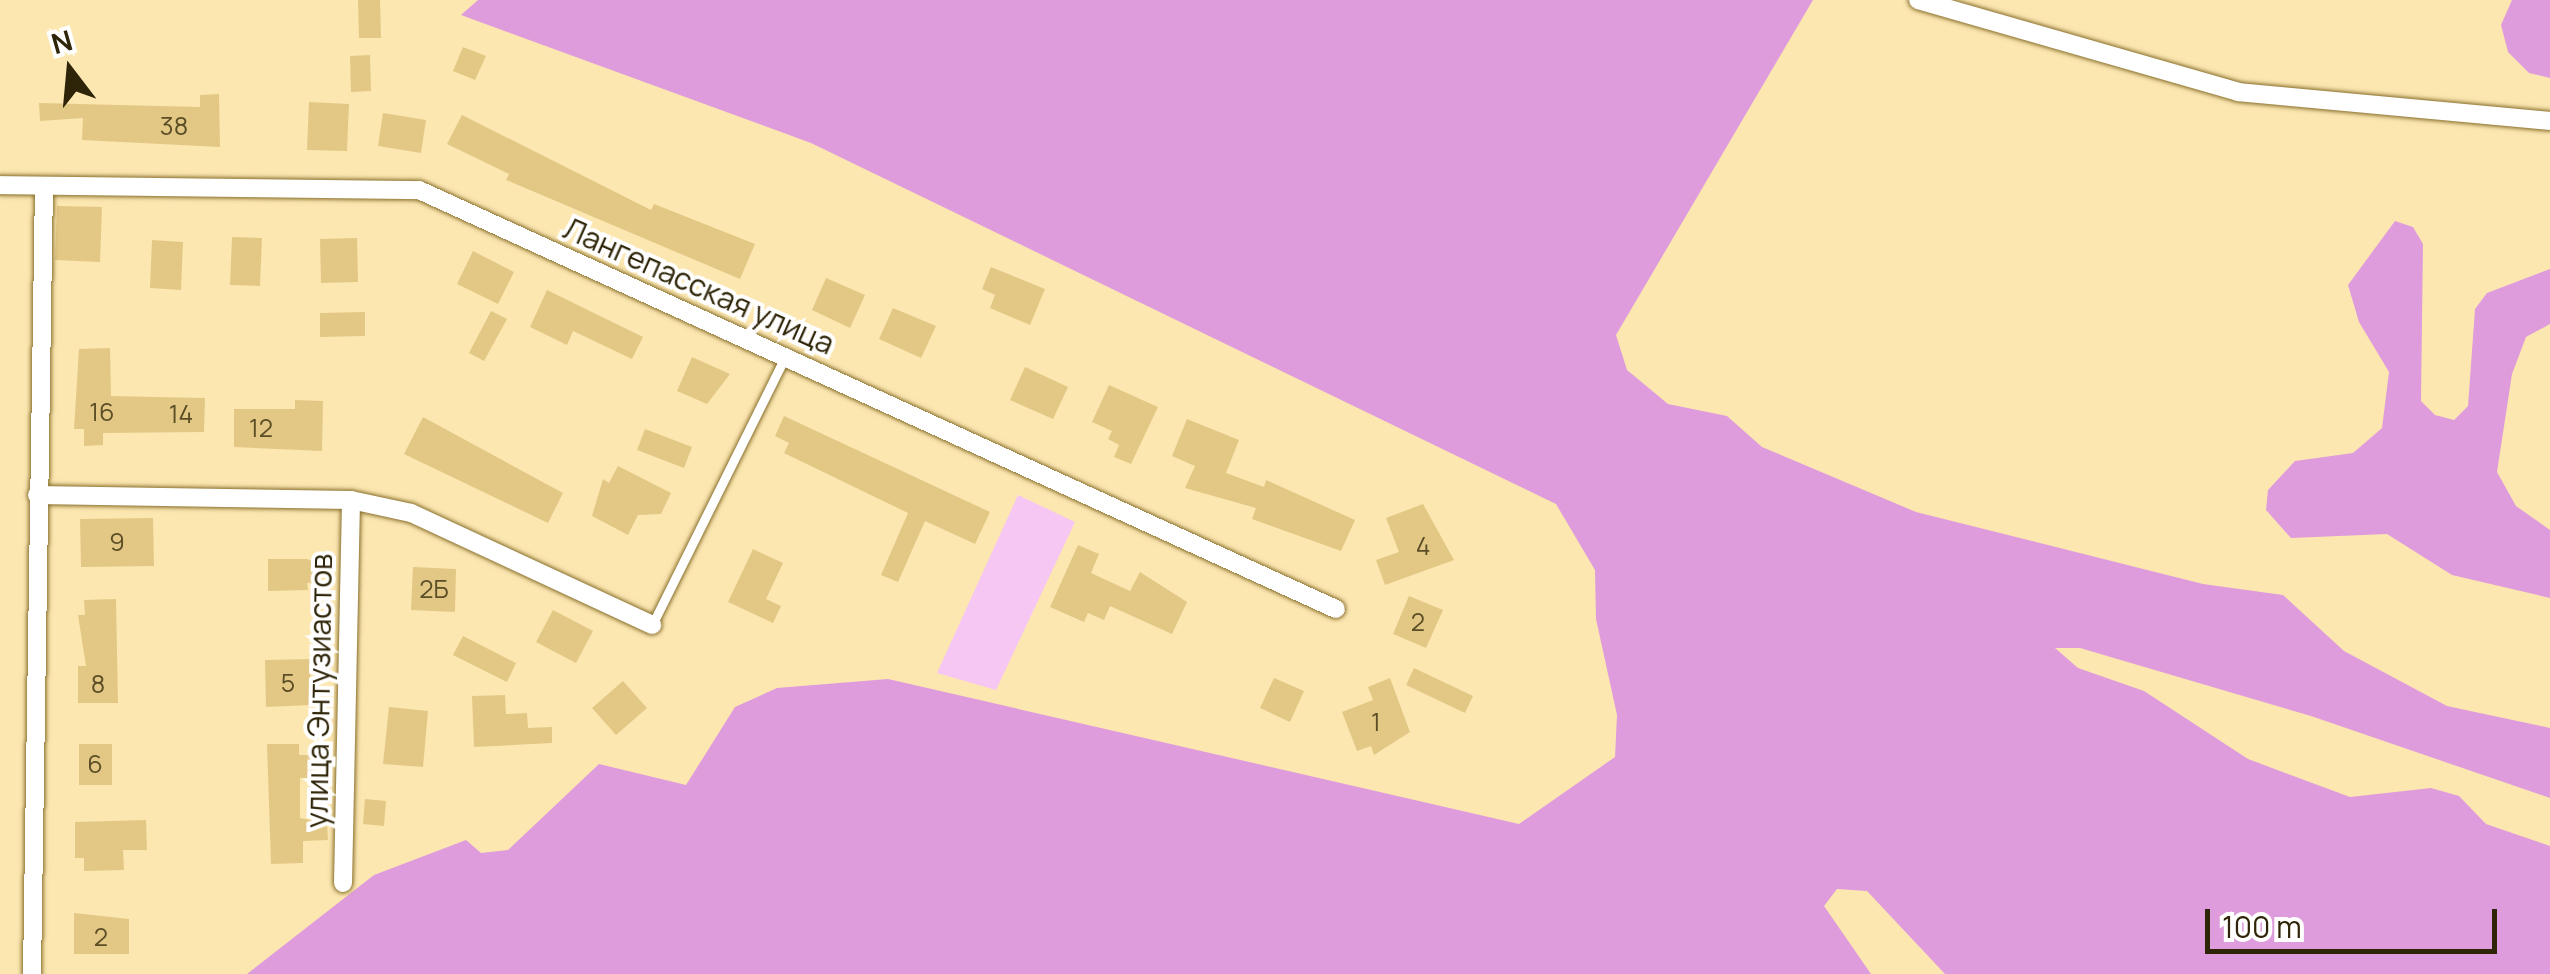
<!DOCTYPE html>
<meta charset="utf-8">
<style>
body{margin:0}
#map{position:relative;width:2550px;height:974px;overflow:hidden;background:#fce7b1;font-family:Manrope,sans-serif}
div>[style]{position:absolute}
.green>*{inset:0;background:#f6c7f3}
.forest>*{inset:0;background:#df9cdc}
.building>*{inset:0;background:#e3c885}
.roads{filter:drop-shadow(0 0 2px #886f2c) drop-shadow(0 0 2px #886f2c)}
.service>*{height:9px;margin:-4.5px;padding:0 4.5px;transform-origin:4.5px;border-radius:4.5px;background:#fff}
.minor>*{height:18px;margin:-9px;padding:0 9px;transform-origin:9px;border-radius:9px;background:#fff}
span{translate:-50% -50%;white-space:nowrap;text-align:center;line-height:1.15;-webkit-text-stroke:8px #fff;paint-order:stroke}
.number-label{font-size:25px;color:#5b4d26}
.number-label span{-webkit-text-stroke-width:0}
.street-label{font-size:30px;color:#2e2407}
.north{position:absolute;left:20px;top:20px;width:100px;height:100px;-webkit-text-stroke:8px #fff;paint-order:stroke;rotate:344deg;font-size:28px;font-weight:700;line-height:40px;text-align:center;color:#2e2407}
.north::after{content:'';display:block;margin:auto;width:35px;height:45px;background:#2e2407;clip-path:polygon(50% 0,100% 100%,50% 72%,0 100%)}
.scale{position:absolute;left:2205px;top:909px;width:292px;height:45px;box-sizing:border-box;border:5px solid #2e2407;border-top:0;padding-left:12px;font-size:30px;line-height:35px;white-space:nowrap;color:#2e2407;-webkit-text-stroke:8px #fff;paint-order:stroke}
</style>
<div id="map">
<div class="green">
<div style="clip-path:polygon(1018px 495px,1075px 522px,996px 690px,937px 673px)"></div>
</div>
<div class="forest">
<div style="clip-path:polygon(478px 0,1813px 0,1616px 335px,1627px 370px,1668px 404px,1727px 416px,1762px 447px,1916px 512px,2203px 584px,2283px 595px,2344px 651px,2447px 706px,2550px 728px,2550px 798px,2311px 716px,2080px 648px,2055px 648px,2078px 668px,2144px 691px,2248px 759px,2350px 797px,2431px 788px,2459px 796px,2486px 824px,2550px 846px,2550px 974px,1945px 974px,1867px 891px,1837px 889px,1824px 906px,1871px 974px,247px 974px,374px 875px,466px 840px,481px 853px,508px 850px,599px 764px,686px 785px,735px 707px,777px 688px,888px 679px,1519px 824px,1615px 757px,1617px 715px,1596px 619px,1595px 570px,1556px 504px,811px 143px,461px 15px)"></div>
<div style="clip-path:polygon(2512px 0,2550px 0,2550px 78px,2529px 73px,2508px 52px,2501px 25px)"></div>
<div style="clip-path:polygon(2395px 221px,2413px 227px,2423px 244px,2421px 401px,2435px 415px,2454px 420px,2468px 406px,2475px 309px,2487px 293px,2550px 269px,2550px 324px,2526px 337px,2512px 374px,2497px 472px,2516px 506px,2550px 530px,2550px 598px,2452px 575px,2387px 534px,2291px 538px,2266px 510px,2268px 490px,2295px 461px,2353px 453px,2382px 428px,2389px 372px,2359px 322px,2348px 285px)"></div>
</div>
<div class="building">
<div style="clip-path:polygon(358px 0,380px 0,381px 38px,359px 38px)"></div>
<div style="clip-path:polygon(463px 47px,486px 56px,475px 80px,453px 71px)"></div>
<div style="clip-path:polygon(370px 55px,371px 91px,351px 92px,350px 56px)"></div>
<div style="clip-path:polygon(219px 94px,220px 147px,82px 140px,83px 118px,40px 121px,39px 103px,200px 107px,200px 95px)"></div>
<div style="clip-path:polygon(309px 102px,349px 104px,347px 151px,307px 150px)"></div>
<div style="clip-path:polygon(383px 113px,426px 120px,421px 153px,378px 146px)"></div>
<div style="clip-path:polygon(462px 115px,651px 210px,654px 204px,755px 244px,740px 279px,506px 180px,509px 174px,447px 144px)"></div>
<div style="clip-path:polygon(57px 206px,102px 207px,100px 262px,55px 260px)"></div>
<div style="clip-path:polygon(232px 237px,262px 238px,260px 286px,230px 285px)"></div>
<div style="clip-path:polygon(357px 238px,358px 282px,321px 283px,320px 239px)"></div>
<div style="clip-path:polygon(152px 240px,183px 242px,181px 290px,150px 288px)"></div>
<div style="clip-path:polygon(473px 251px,514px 272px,498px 304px,457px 284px)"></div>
<div style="clip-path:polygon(991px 267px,1045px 289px,1030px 325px,990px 308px,995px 295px,982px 289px)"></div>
<div style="clip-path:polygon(826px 278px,865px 295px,850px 328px,812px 310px)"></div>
<div style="clip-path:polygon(547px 290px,643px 337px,632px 359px,573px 331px,567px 345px,530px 327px)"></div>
<div style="clip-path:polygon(893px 308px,936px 326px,921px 358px,879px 339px)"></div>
<div style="clip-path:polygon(491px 311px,507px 319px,484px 361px,469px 353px)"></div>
<div style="clip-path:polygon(365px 312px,365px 336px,320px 337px,320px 313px)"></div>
<div style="clip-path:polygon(110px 348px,111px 396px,205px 398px,204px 432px,103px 433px,103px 445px,84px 446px,84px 429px,74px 429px,79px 349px)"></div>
<div style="clip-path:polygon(692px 357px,730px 374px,707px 404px,677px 391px)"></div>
<div style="clip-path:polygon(1025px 367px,1068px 387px,1053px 419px,1010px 400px)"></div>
<div style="clip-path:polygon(1109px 385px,1158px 407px,1131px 464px,1114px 457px,1119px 445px,1108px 439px,1112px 431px,1092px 422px)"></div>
<div style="clip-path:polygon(295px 400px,323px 401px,322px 451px,234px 447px,234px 409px,295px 409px)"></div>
<div style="clip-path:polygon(784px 416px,990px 512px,975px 544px,925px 521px,898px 582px,881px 575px,908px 513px,784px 453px,789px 443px,775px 436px)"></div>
<div style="clip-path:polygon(423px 417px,563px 493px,548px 523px,404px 454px)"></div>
<div style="clip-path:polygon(1187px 419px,1239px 440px,1226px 473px,1264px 487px,1266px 480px,1355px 520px,1341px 551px,1252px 519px,1256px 508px,1185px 488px,1195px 466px,1172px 456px)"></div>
<div style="clip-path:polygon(645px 429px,692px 447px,684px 468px,637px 450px)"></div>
<div style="clip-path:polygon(618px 466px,671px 493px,661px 514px,638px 515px,628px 535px,592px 516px,603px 479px,609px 483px)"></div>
<div style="clip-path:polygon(1423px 504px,1454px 560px,1385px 585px,1376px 560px,1399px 552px,1386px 518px)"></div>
<div style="clip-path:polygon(153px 518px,154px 566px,81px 567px,80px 519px)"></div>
<div style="clip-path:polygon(1078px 545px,1099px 554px,1091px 573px,1130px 591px,1140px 572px,1187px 602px,1172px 634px,1110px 606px,1104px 620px,1088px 613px,1084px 622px,1050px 607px)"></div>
<div style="clip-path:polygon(753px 549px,783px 563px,766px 599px,781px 606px,773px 623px,728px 602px)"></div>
<div style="clip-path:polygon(268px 559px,307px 559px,318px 564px,318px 582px,307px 583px,308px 590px,268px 591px)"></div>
<div style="clip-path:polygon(413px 567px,456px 569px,455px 612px,411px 610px)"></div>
<div style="clip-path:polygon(1409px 596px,1443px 610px,1426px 648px,1393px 634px)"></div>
<div style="clip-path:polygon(116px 599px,118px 703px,78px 703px,78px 666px,86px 666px,78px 615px,85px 615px,84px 600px)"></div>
<div style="clip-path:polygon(553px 610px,593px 631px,576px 663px,536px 642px)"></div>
<div style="clip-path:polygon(463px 636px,516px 663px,507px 682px,453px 655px)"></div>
<div style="clip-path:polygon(310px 659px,311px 705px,266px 707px,265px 660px)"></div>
<div style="clip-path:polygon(1414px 668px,1473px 696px,1465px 713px,1406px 685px)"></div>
<div style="clip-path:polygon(1274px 678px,1304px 691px,1290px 722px,1260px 708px)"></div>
<div style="clip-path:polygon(1390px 678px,1410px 732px,1374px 755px,1371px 746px,1357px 751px,1342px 712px,1373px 700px,1368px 687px)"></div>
<div style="clip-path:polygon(623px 681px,647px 708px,616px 735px,592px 708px)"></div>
<div style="clip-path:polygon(505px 695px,506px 714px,527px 713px,528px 728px,552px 727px,552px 743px,474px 747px,472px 696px)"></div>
<div style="clip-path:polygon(389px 707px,428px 711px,423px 767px,383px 764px)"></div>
<div style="clip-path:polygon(79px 744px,112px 744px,112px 785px,79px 785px)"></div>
<div style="clip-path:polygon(267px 744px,299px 744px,299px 755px,312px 755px,313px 778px,300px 778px,300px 818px,327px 823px,328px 840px,303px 841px,303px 863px,271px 864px)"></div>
<div style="clip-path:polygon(365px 799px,386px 801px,384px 826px,363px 824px)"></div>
<div style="clip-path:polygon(146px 820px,147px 850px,123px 850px,124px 870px,84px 871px,84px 858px,75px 858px,75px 822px)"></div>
<div style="clip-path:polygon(74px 913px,129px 919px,129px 954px,74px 954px)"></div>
</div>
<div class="roads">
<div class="service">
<div style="left:652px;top:625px;width:301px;rotate:-63.6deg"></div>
</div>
<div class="minor">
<div style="left:1918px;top:0;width:333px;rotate:16deg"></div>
<div style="left:2238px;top:92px;width:313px;rotate:5.3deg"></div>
<div style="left:0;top:185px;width:419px;rotate:0.7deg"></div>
<div style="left:419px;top:190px;width:1008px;rotate:24.56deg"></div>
<div style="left:37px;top:495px;width:314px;rotate:0.9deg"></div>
<div style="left:351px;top:500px;width:61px;rotate:12.2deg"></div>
<div style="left:411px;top:513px;width:266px;rotate:24.9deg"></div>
<div style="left:343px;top:883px;width:383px;rotate:-88.8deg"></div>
<div style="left:32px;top:974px;width:788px;rotate:-89.13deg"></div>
</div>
</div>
<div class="number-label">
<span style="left:174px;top:126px">38</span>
<span style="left:102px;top:412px">16</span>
<span style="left:181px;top:414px">14</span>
<span style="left:261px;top:428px">12</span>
<span style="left:117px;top:542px">9</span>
<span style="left:1423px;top:546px">4</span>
<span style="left:434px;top:589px">2Б</span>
<span style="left:1418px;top:622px">2</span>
<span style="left:288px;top:683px">5</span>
<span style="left:98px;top:684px">8</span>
<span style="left:1376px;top:722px">1</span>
<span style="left:95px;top:764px">6</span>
<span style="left:101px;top:937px">2</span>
</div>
<div class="street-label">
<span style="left:699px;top:286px;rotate:24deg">Лангепасская улица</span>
<span style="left:319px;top:691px;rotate:-89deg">улица Энтузиастов</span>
</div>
<div class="north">N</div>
<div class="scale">100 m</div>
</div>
